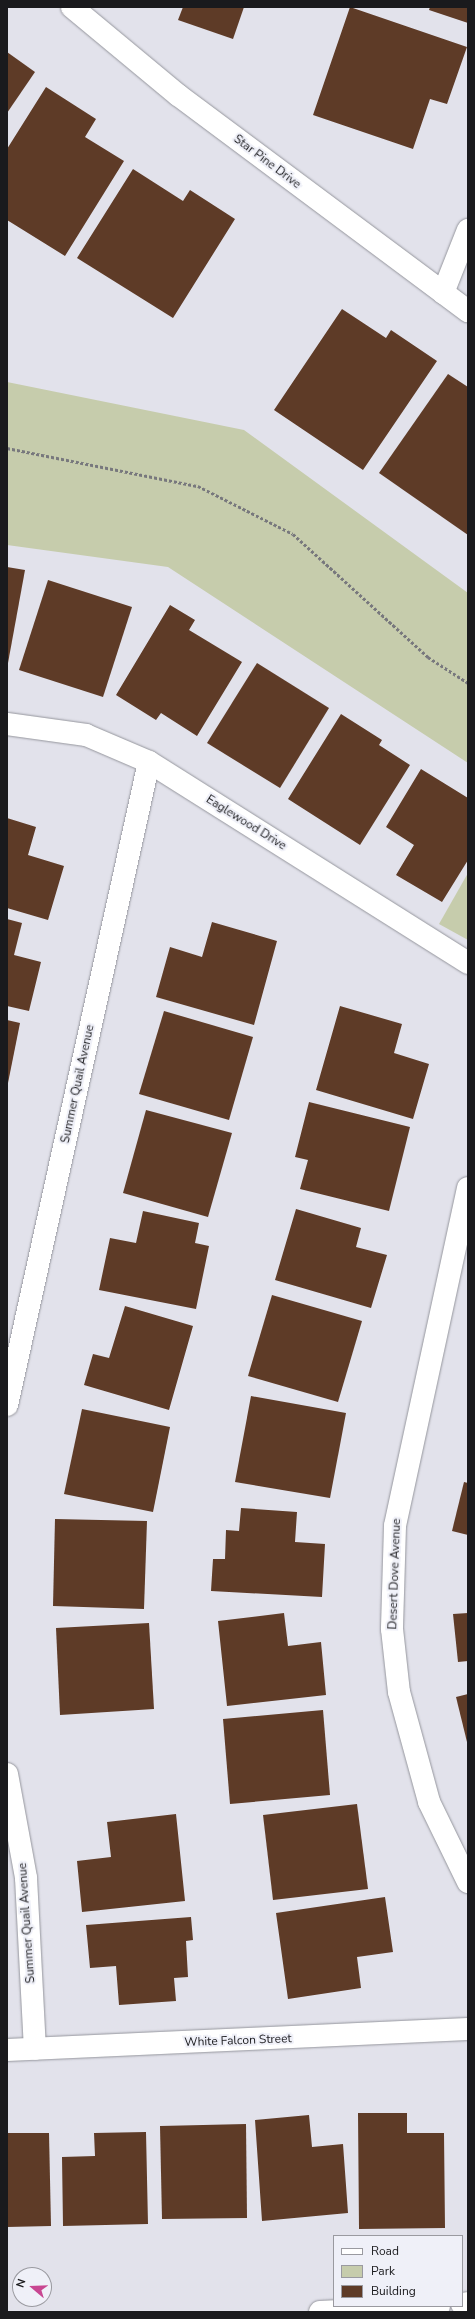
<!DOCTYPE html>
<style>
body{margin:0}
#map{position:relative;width:475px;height:2319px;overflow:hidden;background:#e2e2eb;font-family:"Nunito Sans",sans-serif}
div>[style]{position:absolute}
.green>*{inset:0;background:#c6ccac}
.building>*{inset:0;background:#5e3b27}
.path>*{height:2.5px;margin-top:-1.25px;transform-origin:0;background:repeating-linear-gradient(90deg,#78787d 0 3px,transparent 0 5px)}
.roads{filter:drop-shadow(0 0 1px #95969d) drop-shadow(0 0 1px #95969d)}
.minor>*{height:22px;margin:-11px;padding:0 11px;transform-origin:11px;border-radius:11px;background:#fff}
.tertiary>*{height:22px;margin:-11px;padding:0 11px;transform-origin:11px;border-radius:11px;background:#fff}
span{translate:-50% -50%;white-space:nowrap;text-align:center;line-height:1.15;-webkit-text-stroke:4px #eff0f8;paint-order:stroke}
.street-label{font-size:12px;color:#1a1a1d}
.frame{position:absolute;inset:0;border:8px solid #1a1a1d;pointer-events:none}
.legend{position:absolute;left:333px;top:2235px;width:130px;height:72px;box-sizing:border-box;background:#eff0f8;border:1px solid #9a9aa0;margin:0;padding:5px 7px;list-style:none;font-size:12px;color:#1a1a1d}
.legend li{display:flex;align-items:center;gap:8px;height:20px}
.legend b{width:20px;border:1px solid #9a9aa0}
.north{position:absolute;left:12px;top:2267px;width:40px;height:40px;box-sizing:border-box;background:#eff0f8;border:1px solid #9a9aa0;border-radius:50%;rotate:289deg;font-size:11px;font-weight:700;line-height:16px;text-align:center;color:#1a1a1d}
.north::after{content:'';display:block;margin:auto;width:14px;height:18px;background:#c84792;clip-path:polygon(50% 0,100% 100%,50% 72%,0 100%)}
</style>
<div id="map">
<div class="green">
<div style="clip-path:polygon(7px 382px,244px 430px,468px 593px,468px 763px,168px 567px,7px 545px)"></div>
<div style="clip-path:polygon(468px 873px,468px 940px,439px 924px)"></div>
</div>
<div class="building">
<div style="clip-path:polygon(183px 7px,244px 7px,233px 39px,178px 20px)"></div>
<div style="clip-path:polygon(350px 7px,467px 47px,447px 104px,430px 99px,413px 149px,313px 115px)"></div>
<div style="clip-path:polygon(430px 7px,468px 7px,468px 23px,429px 10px)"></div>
<div style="clip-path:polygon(7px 52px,35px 72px,7px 113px)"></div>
<div style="clip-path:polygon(46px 87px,96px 119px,85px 137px,124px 161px,65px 256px,7px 220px,7px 149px)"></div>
<div style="clip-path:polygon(133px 169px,183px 201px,190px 190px,235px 219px,173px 318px,77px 258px)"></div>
<div style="clip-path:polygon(342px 309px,386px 338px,391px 330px,437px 361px,363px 470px,274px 410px)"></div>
<div style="clip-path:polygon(448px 374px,468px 387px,468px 535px,379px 473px)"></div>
<div style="clip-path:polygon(7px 567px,25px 570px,8px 663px,7px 663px)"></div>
<div style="clip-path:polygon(48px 580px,132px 607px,103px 697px,19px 670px)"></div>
<div style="clip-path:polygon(170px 605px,195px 620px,189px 630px,242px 662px,197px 736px,161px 713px,156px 720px,116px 695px)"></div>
<div style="clip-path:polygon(257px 663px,329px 708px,280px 788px,207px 743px)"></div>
<div style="clip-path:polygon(341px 714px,382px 740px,379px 745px,410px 765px,360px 845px,288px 799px)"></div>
<div style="clip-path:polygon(421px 769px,468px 798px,468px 860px,442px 902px,396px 875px,414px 845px,386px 827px)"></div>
<div style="clip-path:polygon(7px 818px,36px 827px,28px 855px,64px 866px,48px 920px,7px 908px)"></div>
<div style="clip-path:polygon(7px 919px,22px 923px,14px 955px,41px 962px,29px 1011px,7px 1006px)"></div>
<div style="clip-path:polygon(212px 922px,277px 941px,254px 1025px,156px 997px,170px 947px,202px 957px)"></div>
<div style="clip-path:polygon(340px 1006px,402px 1024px,394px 1053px,429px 1064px,413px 1119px,316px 1090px)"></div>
<div style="clip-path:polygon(164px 1011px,253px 1037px,229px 1120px,139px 1094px)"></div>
<div style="clip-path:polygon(7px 1020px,20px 1023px,8px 1083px,7px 1083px)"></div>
<div style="clip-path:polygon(309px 1102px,410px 1127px,389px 1211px,300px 1189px,308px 1160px,295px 1157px)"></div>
<div style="clip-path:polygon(146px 1110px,232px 1133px,208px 1217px,123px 1193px)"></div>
<div style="clip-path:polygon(296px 1209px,361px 1228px,356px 1247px,387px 1255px,371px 1308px,275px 1280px)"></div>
<div style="clip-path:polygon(143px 1211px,199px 1223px,195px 1243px,209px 1246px,196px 1309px,99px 1290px,110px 1238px,136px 1243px)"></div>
<div style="clip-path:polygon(272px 1295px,362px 1321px,338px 1402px,248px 1376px)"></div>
<div style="clip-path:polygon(125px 1306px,193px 1326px,169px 1410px,84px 1385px,93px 1354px,109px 1358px)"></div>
<div style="clip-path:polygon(251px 1396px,346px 1413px,330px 1498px,235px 1482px)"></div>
<div style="clip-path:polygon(82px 1409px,170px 1427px,153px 1512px,64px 1494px)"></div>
<div style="clip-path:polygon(464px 1482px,468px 1483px,468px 1535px,452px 1531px)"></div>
<div style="clip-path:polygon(241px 1508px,297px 1512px,295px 1542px,325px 1544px,322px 1597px,211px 1591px,213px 1559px,225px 1559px,226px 1530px,239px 1531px)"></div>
<div style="clip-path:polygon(55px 1519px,147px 1521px,144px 1609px,53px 1606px)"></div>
<div style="clip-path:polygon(284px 1613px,288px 1646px,321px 1642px,326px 1695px,227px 1706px,218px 1621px)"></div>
<div style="clip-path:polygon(468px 1613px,468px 1661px,458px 1662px,453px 1614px)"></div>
<div style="clip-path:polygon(149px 1623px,154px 1709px,60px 1715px,56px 1628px)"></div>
<div style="clip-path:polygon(468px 1694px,468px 1742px,467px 1742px,456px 1697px)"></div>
<div style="clip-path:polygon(323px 1710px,330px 1795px,230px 1804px,223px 1719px)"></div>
<div style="clip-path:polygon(357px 1804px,368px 1889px,273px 1900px,263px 1815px)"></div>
<div style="clip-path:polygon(176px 1814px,185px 1901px,82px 1912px,77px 1861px,111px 1857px,107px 1822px)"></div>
<div style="clip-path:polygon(385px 1897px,393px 1952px,357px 1957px,361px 1988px,288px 1999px,276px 1913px)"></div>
<div style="clip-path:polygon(191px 1917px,193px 1940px,186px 1941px,188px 1977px,174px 1978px,176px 2001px,119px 2005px,116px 1966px,90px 1968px,86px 1925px)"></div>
<div style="clip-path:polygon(358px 2113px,407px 2113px,407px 2133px,444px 2133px,445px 2228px,359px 2229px)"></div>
<div style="clip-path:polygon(309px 2115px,312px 2147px,343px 2144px,348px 2213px,262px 2221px,255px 2120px)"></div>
<div style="clip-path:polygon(246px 2124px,247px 2218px,162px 2219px,160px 2126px)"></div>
<div style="clip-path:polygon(146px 2132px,148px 2224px,63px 2226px,62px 2157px,95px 2156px,94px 2133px)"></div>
<div style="clip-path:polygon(7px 2133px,49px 2133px,51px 2226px,7px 2227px)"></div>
</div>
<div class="path">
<div style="left:7px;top:448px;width:195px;rotate:11.3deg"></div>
<div style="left:198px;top:486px;width:106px;rotate:26.8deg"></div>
<div style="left:293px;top:534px;width:183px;rotate:42.3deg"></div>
<div style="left:428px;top:657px;width:48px;rotate:33deg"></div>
</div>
<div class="roads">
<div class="minor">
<div style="left:72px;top:7px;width:138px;rotate:39.7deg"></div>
<div style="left:178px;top:95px;width:362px;rotate:36.7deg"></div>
<div style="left:443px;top:293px;width:68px;rotate:-68.4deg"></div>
<div style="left:7px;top:724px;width:80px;rotate:7.9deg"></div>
<div style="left:86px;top:735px;width:69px;rotate:23.2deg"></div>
<div style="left:149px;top:762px;width:377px;rotate:32.2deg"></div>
<div style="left:468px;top:1188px;width:346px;rotate:102.2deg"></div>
<div style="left:395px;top:1526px;width:103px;rotate:91.7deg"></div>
<div style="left:392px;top:1629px;width:63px;rotate:83.7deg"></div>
<div style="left:399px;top:1692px;width:114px;rotate:74.7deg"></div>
<div style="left:429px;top:1802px;width:89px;rotate:64deg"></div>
<div style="left:7px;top:1405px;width:658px;rotate:-77.55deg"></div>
<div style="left:7px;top:1774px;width:106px;rotate:79.6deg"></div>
<div style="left:26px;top:1878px;width:171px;rotate:87deg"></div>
<div style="left:7px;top:2050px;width:461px;rotate:-2.6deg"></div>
</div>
<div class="tertiary">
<div style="left:462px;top:2304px;width:6px;rotate:-9deg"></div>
<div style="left:320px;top:2312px;width:119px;rotate:-2.9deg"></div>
</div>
</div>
<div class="street-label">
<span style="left:267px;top:162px;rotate:37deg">Star Pine Drive</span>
<span style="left:246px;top:823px;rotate:32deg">Eaglewood Drive</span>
<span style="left:78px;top:1084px;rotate:-78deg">Summer Quail Avenue</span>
<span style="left:395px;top:1574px;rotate:-88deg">Desert Dove Avenue</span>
<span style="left:27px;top:1923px;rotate:-94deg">Summer Quail Avenue</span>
<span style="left:238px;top:2041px;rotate:-2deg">White Falcon Street</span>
</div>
<div class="frame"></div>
<ul class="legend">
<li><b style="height:5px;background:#fff"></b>Road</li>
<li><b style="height:11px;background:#c6ccac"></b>Park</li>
<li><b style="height:11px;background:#5e3b27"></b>Building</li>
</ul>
<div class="north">N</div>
</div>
